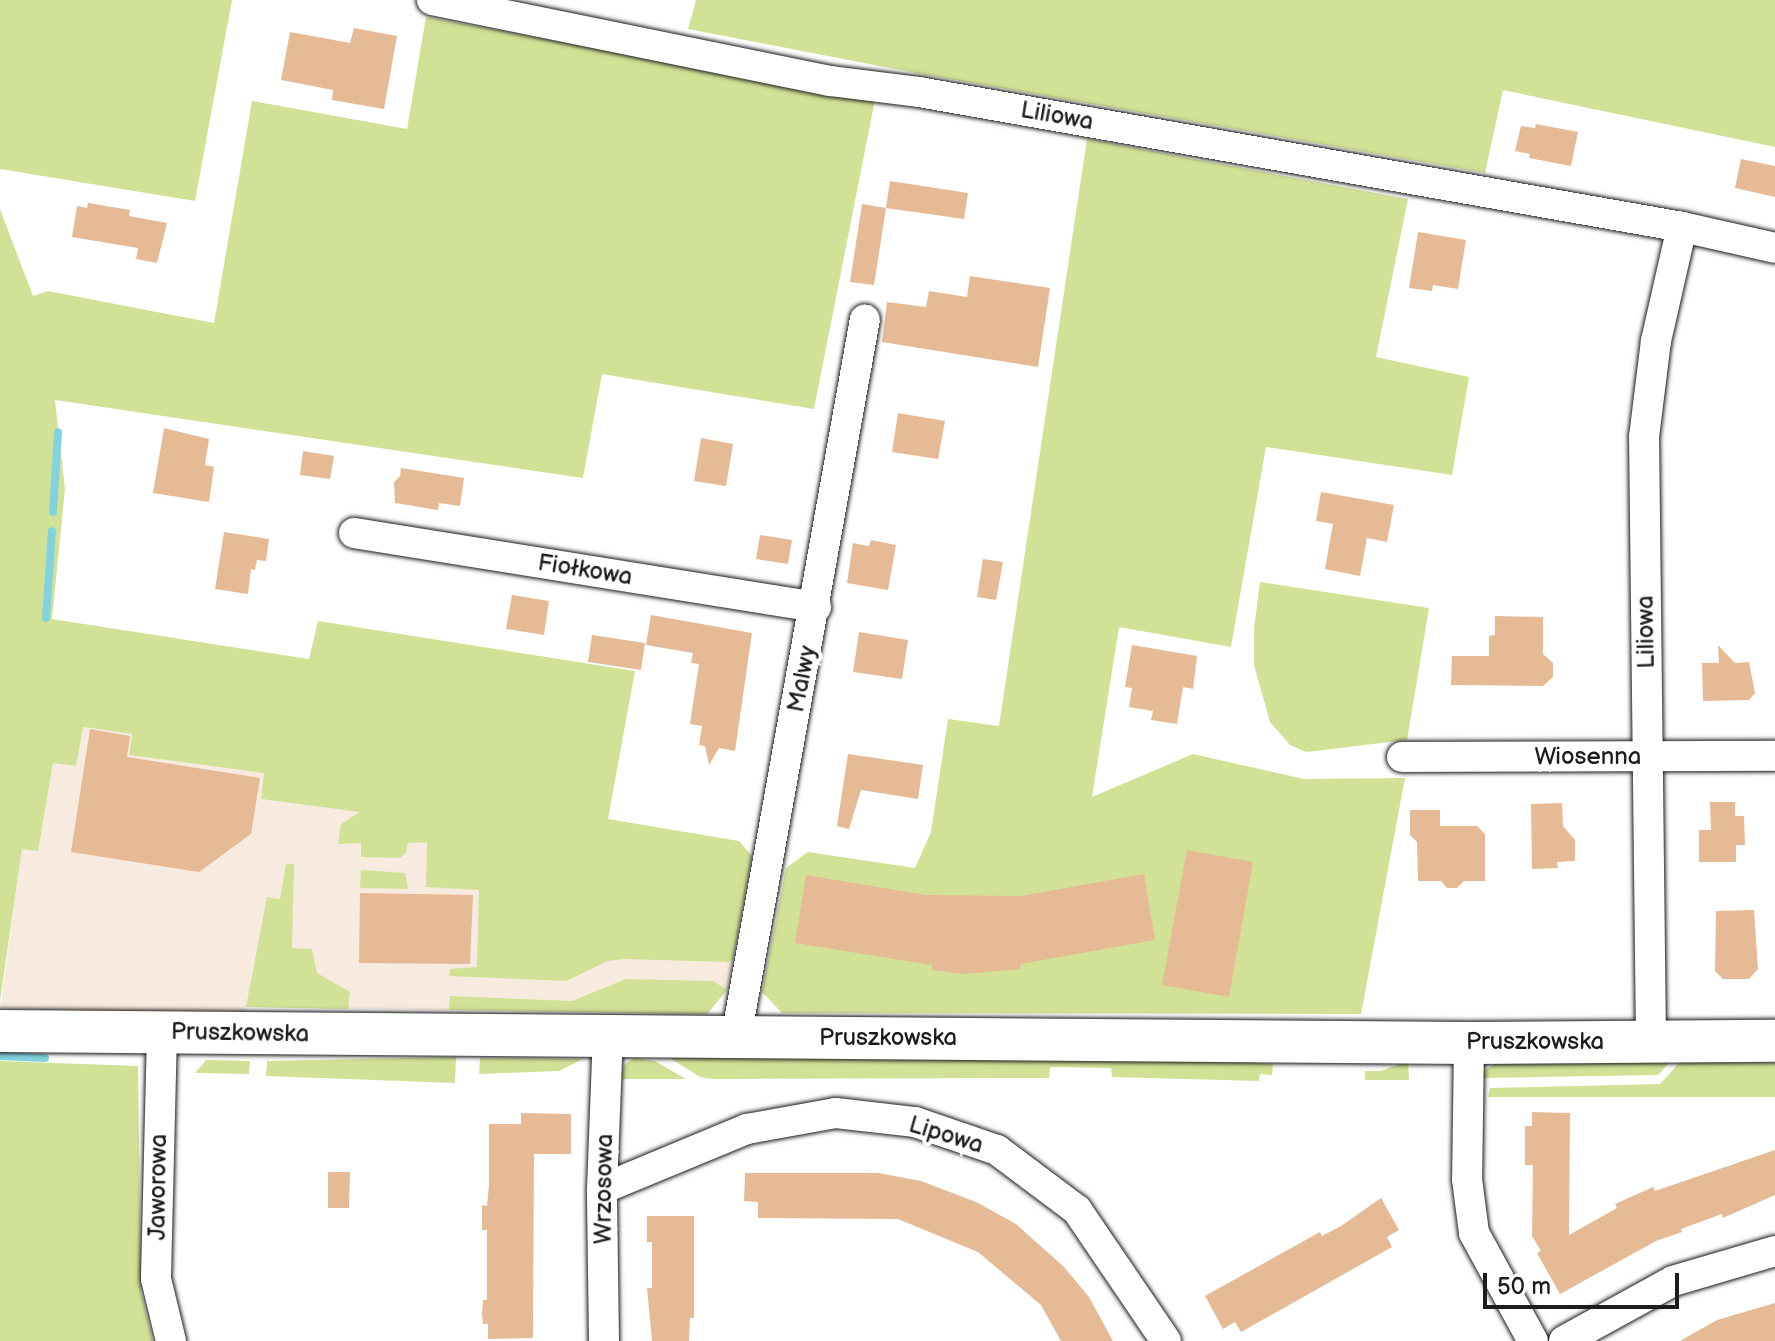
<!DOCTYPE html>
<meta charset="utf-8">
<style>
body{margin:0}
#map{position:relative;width:1775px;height:1341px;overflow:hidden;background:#fff;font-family:"Balsamiq Sans",sans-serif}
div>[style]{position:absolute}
.built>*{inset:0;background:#f7eadf}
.green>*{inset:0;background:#d1e296}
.stream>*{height:8px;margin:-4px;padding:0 4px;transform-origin:4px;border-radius:4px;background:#83d3de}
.building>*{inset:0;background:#e5ba95}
.roads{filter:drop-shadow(0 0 2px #1c1c1c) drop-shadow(0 0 2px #1c1c1c)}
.street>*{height:30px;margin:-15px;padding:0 15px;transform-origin:15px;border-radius:15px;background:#fff}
.secondary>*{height:42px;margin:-21px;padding:0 21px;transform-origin:21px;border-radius:21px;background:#fff}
span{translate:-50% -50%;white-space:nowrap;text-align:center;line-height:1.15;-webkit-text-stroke:8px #fff;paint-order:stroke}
.street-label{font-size:24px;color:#1c1c1c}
.scale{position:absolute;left:1483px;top:1273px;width:196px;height:36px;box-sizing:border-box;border:4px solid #1c1c1c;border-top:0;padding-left:10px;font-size:24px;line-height:28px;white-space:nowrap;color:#1c1c1c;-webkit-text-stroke:6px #fff;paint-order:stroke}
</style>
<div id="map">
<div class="built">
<div style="clip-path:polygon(83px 727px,132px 734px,129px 755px,265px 773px,261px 799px,739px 841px,752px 856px,727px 990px,707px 1014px,247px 1007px,245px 1016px,0 1008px,22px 848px,38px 850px,53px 762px)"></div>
</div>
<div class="green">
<div style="clip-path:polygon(0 0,232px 0,195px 201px,0 169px)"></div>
<div style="clip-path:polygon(696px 0,1775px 0,1775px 147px,1503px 90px,1485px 173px,921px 74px,688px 29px)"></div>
<div style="clip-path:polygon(426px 17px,875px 100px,814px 409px,602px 374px,583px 478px,55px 400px,65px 489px,52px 619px,309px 659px,318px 621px,635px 671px,608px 819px,739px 841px,752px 856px,733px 959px,728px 962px,623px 959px,608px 961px,566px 981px,449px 976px,450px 969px,477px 967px,479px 890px,426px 887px,427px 842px,408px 843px,406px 853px,400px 858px,361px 857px,361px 843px,338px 844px,341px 824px,360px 812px,261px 799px,264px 773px,129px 755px,132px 734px,83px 727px,76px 766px,53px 763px,38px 851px,22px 849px,0 1001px,0 209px,33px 296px,48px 291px,214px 323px,252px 101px,407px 129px)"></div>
<div style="clip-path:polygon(1087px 139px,1408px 199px,1376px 357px,1469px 377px,1452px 475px,1266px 447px,1231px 647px,1119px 627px,1092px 797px,1193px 754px,1304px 779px,1405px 778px,1361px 1014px,782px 1013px,762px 992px,786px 868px,808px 852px,915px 868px,931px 832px,948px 719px,999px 726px)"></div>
<div style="clip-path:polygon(1260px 582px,1429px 608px,1407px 740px,1306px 752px,1290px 745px,1270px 722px,1254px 665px,1254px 628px)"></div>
<div style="clip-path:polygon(286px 864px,294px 864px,292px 948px,312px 949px,317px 973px,350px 992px,348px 1009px,246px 1007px,267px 897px,280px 899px)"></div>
<div style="clip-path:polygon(361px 870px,405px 873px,408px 889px,360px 888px)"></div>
<div style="clip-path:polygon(626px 979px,713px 981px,727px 990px,707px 1014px,449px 1010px,450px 996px,572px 1001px)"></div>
<div style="clip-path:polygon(656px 1049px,1106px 1052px,1273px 1064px,1272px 1075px,1260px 1074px,1259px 1081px,1112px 1077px,1111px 1068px,1050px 1067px,1049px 1078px,712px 1079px,700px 1077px)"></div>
<div style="clip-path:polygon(1675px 1056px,1658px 1075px,1483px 1078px,1485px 1070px,1500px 1061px)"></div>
<div style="clip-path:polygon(456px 1057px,455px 1083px,266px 1076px,267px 1061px)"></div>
<div style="clip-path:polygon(480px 1058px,583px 1059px,559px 1071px,479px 1074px)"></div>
<div style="clip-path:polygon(635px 1058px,655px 1061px,686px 1079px,619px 1079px,625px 1064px)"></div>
<div style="clip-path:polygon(206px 1060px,250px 1061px,249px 1074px,195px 1073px)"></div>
<div style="clip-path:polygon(0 1061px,138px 1066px,141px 1292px,153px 1341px,0 1341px)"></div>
<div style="clip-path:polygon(1408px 1061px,1409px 1080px,1365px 1080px,1365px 1071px,1381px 1071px)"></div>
<div style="clip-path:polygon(1680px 1062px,1775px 1063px,1775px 1097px,1488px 1097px,1490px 1088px,1660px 1084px)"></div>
</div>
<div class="stream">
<div style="left:53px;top:512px;width:80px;rotate:-86.4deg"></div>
<div style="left:46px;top:618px;width:87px;rotate:-86.1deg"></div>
<div style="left:0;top:1056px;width:45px;rotate:2.5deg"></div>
</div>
<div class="building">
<div style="clip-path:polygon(354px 28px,397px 36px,384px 109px,332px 100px,333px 90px,281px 80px,290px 32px,350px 43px)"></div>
<div style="clip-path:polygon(1536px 124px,1578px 132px,1571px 166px,1529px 158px,1530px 154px,1515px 151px,1521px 126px,1535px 128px)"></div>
<div style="clip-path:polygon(1741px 159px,1775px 166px,1775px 197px,1735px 188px)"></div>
<div style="clip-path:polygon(890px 181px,968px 193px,964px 219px,886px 208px)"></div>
<div style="clip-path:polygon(88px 203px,130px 210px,129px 216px,167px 223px,157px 263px,136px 259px,138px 248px,72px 237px,77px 206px,87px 208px)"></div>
<div style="clip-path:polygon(862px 204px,886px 208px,874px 285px,850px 282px)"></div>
<div style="clip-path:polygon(1418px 232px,1466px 240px,1458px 289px,1433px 285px,1432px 291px,1409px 288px)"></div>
<div style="clip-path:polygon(970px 276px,1050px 288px,1038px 367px,882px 342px,887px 302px,926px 307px,929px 291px,967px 297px)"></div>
<div style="clip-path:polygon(898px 413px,945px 421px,938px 459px,892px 452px)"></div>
<div style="clip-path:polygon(164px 428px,209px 439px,205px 465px,214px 467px,209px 502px,153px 493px)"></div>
<div style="clip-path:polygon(701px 438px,733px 444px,726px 486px,694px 481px)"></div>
<div style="clip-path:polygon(303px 451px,334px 456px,330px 479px,300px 475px)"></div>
<div style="clip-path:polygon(401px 468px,464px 478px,460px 506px,439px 503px,438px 510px,395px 503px,394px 482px,400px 476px)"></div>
<div style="clip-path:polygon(1321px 492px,1394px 505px,1387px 542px,1367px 538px,1360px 576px,1325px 569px,1333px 524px,1316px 521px)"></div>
<div style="clip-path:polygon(224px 532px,269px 539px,266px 561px,257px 560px,255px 570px,251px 569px,248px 594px,215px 589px)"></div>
<div style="clip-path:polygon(760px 535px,792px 540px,788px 564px,756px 559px)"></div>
<div style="clip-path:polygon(871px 540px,896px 545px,888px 590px,847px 583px,853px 543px,869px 546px)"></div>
<div style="clip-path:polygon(983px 559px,1003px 562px,996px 600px,977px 597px)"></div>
<div style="clip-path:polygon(512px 595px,549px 601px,544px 635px,506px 629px)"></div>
<div style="clip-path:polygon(651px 615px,752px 633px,735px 751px,719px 748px,709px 765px,705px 746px,699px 745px,702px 726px,690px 724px,699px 664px,691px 663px,693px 653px,646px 645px)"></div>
<div style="clip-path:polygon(1495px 616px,1543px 617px,1543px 654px,1553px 663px,1553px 677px,1543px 686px,1451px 685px,1452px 656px,1489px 656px,1489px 636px,1495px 635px)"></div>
<div style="clip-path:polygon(859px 632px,908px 640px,902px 679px,853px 672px)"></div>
<div style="clip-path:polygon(592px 635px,645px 643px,641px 670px,588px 662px)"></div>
<div style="clip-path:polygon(1132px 645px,1197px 656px,1193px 689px,1183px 687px,1177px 724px,1151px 720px,1153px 711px,1129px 707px,1132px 688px,1125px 687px)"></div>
<div style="clip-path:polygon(1718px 645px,1735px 663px,1749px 662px,1755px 693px,1749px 700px,1703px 701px,1702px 663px,1719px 663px)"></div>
<div style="clip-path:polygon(90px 729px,130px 736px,127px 757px,260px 778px,251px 834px,199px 872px,71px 852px)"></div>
<div style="clip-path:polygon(848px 754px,923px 765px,918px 799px,861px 790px,849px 829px,837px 826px)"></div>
<div style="clip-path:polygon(1710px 802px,1735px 802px,1735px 816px,1744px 816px,1745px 845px,1736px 845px,1736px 862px,1699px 862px,1699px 830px,1711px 830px)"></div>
<div style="clip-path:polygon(1562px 803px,1563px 826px,1575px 840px,1575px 861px,1557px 862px,1558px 868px,1532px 869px,1531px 804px)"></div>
<div style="clip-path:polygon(1410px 810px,1440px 810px,1440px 826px,1477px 826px,1485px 834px,1485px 881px,1464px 881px,1457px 888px,1447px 888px,1441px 881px,1418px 881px,1417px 842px,1410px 835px)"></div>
<div style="clip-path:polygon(1187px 850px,1253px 862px,1229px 997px,1162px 985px)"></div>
<div style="clip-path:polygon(1144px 874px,1155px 940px,1020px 964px,1021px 969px,963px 974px,932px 970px,932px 965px,795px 943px,806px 875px,926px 895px,1021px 896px)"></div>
<div style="clip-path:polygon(360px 893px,473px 895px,470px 964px,359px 963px)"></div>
<div style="clip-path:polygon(1754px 910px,1758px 969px,1749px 979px,1723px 979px,1715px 971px,1716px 911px)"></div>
<div style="clip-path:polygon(1532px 1112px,1570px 1113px,1569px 1235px,1617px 1208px,1615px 1204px,1653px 1187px,1655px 1191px,1775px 1150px,1775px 1195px,1723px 1218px,1722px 1214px,1681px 1229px,1682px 1232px,1656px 1241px,1560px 1294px,1537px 1253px,1541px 1251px,1532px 1236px,1533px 1165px,1525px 1165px,1525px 1126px,1532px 1126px)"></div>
<div style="clip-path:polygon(521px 1113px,571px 1114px,571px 1154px,534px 1154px,533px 1338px,488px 1339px,488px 1324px,483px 1324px,482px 1313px,483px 1300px,487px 1300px,487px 1230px,482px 1230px,482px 1205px,487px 1206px,489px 1185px,489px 1124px,521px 1124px)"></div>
<div style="clip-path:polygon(328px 1172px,350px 1172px,349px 1208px,328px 1208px)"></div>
<div style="clip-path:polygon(745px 1173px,878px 1173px,921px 1181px,976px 1202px,1016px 1224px,1064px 1267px,1089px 1297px,1113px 1341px,1061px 1341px,1041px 1305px,978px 1252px,898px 1219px,758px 1218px,758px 1202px,744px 1201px)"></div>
<div style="clip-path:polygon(1381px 1198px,1399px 1230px,1387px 1237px,1392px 1247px,1241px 1332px,1235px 1322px,1223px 1329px,1205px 1296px,1320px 1232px,1322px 1236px,1341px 1226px)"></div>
<div style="clip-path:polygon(647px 1216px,694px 1216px,694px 1318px,690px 1318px,689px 1341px,652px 1341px,647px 1288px,652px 1288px,652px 1242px,647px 1242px)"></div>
<div style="clip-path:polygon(1775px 1303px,1775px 1341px,1680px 1341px,1717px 1320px)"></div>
</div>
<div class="roads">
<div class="street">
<div style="left:432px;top:0;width:406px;rotate:11.5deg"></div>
<div style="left:830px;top:81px;width:90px;rotate:7deg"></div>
<div style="left:919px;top:92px;width:775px;rotate:10.03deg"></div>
<div style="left:1682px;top:227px;width:95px;rotate:12.7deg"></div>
<div style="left:354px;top:533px;width:468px;rotate:9.1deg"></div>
<div style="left:1402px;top:757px;width:373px;rotate:-0.2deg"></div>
<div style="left:162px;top:1032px;width:247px;rotate:91.4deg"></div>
<div style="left:156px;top:1279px;width:64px;rotate:76.4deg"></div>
<div style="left:736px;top:1038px;width:730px;rotate:-79.83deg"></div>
<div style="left:1651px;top:1041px;width:604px;rotate:-90.66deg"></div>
<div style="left:1644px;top:437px;width:97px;rotate:-82.9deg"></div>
<div style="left:1656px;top:341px;width:117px;rotate:-77.2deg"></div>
<div style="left:1469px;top:1043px;width:136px;rotate:90.8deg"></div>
<div style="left:1467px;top:1179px;width:54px;rotate:82.6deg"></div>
<div style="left:1474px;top:1233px;width:123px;rotate:61.4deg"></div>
<div style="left:602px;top:1189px;width:157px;rotate:-22.5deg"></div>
<div style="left:747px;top:1129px;width:90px;rotate:-10.2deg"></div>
<div style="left:836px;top:1113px;width:80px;rotate:6.5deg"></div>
<div style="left:915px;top:1122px;width:87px;rotate:18.9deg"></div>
<div style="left:997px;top:1150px;width:100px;rotate:36.9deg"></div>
<div style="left:1077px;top:1210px;width:158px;rotate:55.8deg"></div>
<div style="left:604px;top:1341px;width:152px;rotate:-90.8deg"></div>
<div style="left:602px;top:1189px;width:153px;rotate:-87.8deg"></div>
<div style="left:1564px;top:1341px;width:124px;rotate:-28.8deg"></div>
<div style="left:1673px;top:1281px;width:106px;rotate:-16.4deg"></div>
</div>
<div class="secondary">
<div style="left:0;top:1031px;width:1469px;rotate:0.47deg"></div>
<div style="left:1469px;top:1043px;width:306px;rotate:-0.4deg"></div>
</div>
</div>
<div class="street-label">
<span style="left:1057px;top:116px;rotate:10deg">Liliowa</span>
<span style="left:585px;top:570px;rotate:9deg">Fiołkowa</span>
<span style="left:1646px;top:632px;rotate:-91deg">Liliowa</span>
<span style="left:802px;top:679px;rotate:-79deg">Malwy</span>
<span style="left:1588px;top:757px">Wiosenna</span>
<span style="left:240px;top:1033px;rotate:1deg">Pruszkowska</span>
<span style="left:888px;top:1038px">Pruszkowska</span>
<span style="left:1535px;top:1042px">Pruszkowska</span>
<span style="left:946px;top:1135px;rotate:17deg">Lipowa</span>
<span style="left:158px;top:1187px;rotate:-89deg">Jaworowa</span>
<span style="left:604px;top:1189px;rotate:-89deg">Wrzosowa</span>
</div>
<div class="scale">50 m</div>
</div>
